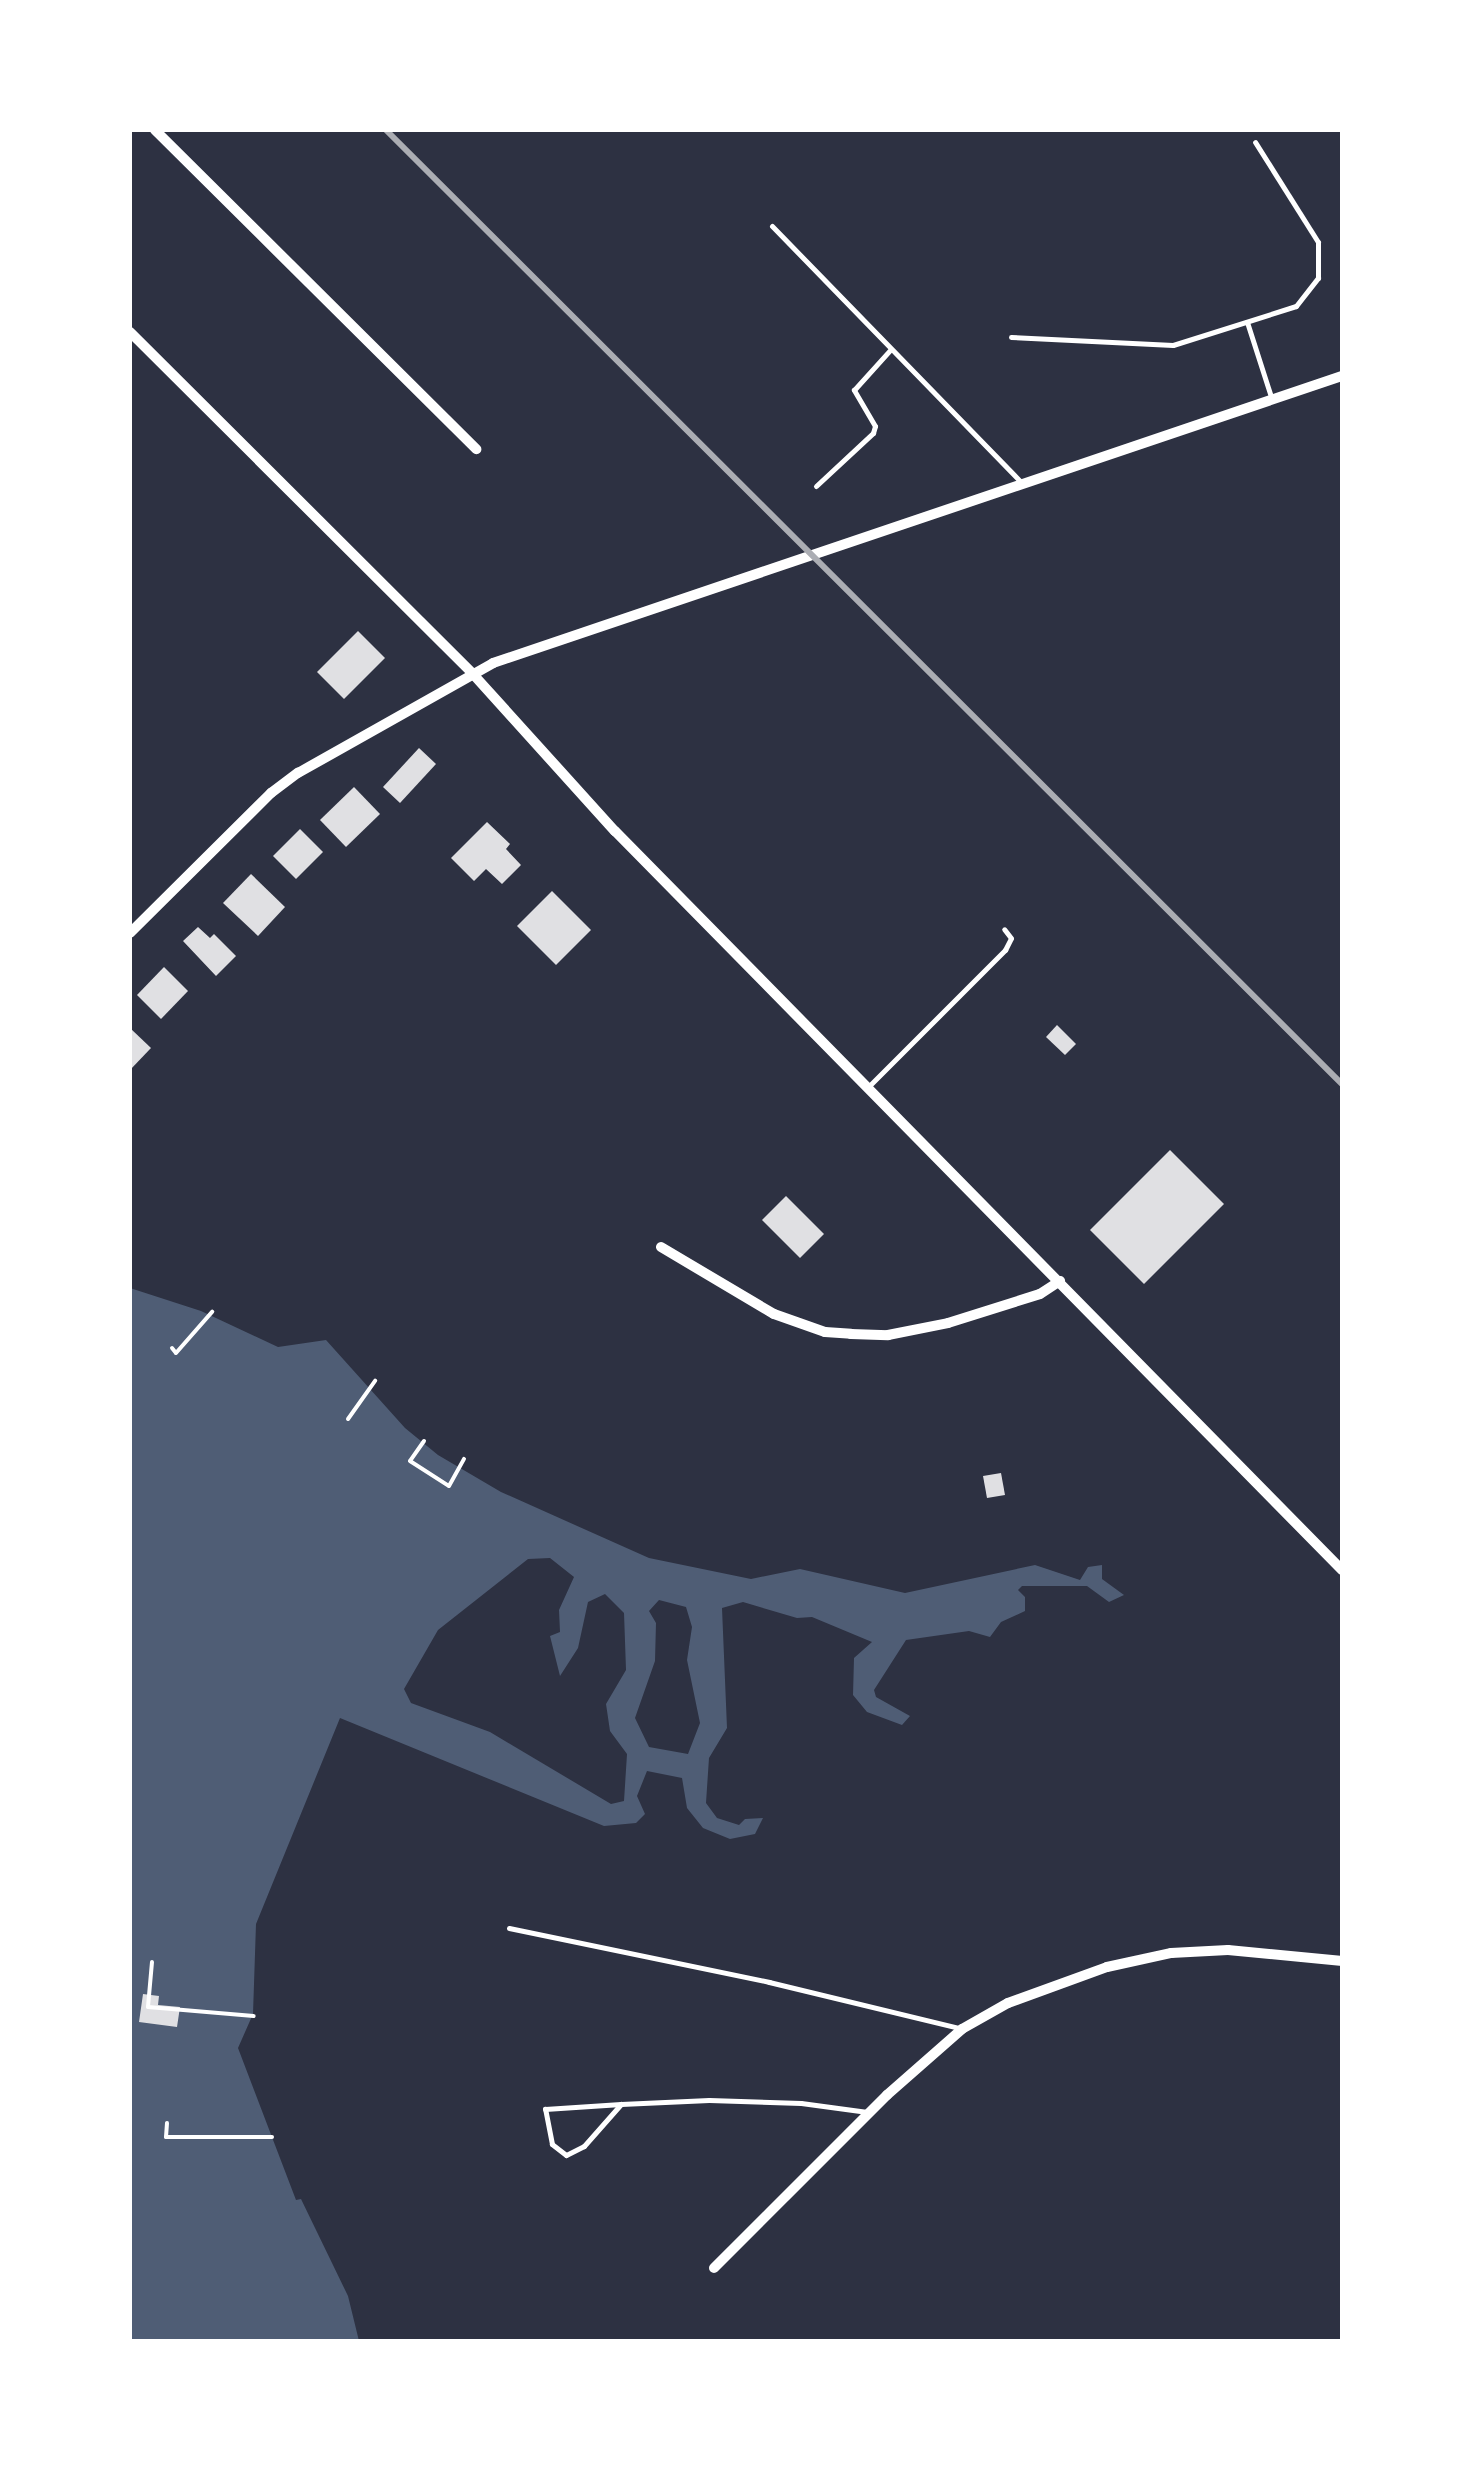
<!DOCTYPE html>
<style>
body{margin:0}
#map{position:relative;width:1472px;height:2471px;overflow:hidden;background:#2d3142;font-family:Montserrat,sans-serif}
div>[style]{position:absolute}
.water>*{inset:0;background:#4f5d75}
.building>*{inset:0;background:#e0e0e3}
.path>*{height:4px;margin:-2px;padding:0 2px;transform-origin:2px;border-radius:2px;background:#fff}
.service>*{height:5px;margin:-2.5px;padding:0 2.5px;transform-origin:2.5px;border-radius:2.5px;background:#fff}
.minor>*{height:10px;margin:-5px;padding:0 5px;transform-origin:5px;border-radius:5px;background:#fff}
.rail>*{height:6px;margin:-3px;padding:0 3px;transform-origin:3px;border-radius:3px;background:#abadb3}
span{translate:-50% -50%;white-space:nowrap;text-align:center;line-height:1.15;-webkit-text-stroke:10px #fff;paint-order:stroke}
.frame{position:absolute;inset:0;border:132px solid #fff;pointer-events:none}
</style>
<div id="map">
<div class="water">
<div style="clip-path:polygon(evenodd,130px 1288px,201px 1311px,278px 1347px,326px 1340px,405px 1428px,438px 1455px,501px 1492px,649px 1558px,751px 1579px,800px 1569px,905px 1593px,1035px 1565px,1080px 1580px,1088px 1567px,1102px 1565px,1102px 1579px,1124px 1595px,1109px 1602px,1087px 1586px,1022px 1586px,1018px 1590px,1025px 1597px,1025px 1611px,1001px 1622px,990px 1637px,969px 1631px,906px 1640px,874px 1690px,876px 1697px,910px 1716px,902px 1725px,867px 1712px,853px 1695px,854px 1658px,872px 1642px,812px 1617px,797px 1618px,743px 1602px,722px 1608px,727px 1728px,709px 1758px,706px 1803px,717px 1818px,739px 1825px,745px 1819px,763px 1818px,755px 1834px,730px 1839px,703px 1828px,687px 1808px,682px 1778px,647px 1771px,637px 1796px,645px 1814px,636px 1823px,604px 1826px,340px 1718px,256px 1924px,253px 2014px,238px 2048px,296px 2200px,301px 2199px,348px 2296px,359px 2341px,130px 2341px,130px 1288px,550px 1558px,574px 1577px,559px 1610px,560px 1632px,550px 1636px,560px 1676px,578px 1648px,588px 1602px,605px 1594px,624px 1613px,626px 1670px,606px 1704px,610px 1731px,627px 1754px,624px 1801px,611px 1804px,490px 1732px,411px 1703px,404px 1689px,438px 1630px,528px 1559px,550px 1558px,130px 1288px,659px 1600px,686px 1607px,692px 1627px,687px 1660px,700px 1723px,688px 1754px,649px 1747px,635px 1718px,655px 1661px,656px 1623px,649px 1611px,659px 1600px)"></div>
</div>
<div class="building">
<div style="clip-path:polygon(358px 631px,385px 658px,344px 699px,317px 672px)"></div>
<div style="clip-path:polygon(419px 748px,436px 764px,400px 803px,383px 787px)"></div>
<div style="clip-path:polygon(354px 787px,380px 814px,346px 847px,320px 820px)"></div>
<div style="clip-path:polygon(487px 822px,510px 844px,506px 849px,521px 865px,502px 884px,486px 869px,474px 881px,451px 858px)"></div>
<div style="clip-path:polygon(300px 829px,323px 852px,296px 879px,273px 856px)"></div>
<div style="clip-path:polygon(251px 874px,285px 907px,258px 936px,223px 903px)"></div>
<div style="clip-path:polygon(552px 891px,591px 930px,556px 965px,517px 926px)"></div>
<div style="clip-path:polygon(198px 927px,210px 938px,214px 934px,236px 956px,216px 976px,183px 941px)"></div>
<div style="clip-path:polygon(164px 967px,188px 991px,161px 1019px,137px 995px)"></div>
<div style="clip-path:polygon(1057px 1025px,1076px 1044px,1065px 1055px,1046px 1037px)"></div>
<div style="clip-path:polygon(130px 1028px,151px 1048px,130px 1070px)"></div>
<div style="clip-path:polygon(1170px 1150px,1224px 1204px,1144px 1284px,1090px 1230px)"></div>
<div style="clip-path:polygon(786px 1196px,824px 1234px,800px 1258px,762px 1220px)"></div>
<div style="clip-path:polygon(1001px 1473px,1005px 1495px,987px 1498px,983px 1476px)"></div>
<div style="clip-path:polygon(143px 1994px,159px 1996px,158px 2005px,180px 2007px,177px 2027px,139px 2022px)"></div>
</div>
<div class="path">
<div style="left:172px;top:1348px;width:6px;rotate:51deg"></div>
<div style="left:176px;top:1353px;width:55px;rotate:-48.7deg"></div>
<div style="left:348px;top:1419px;width:47px;rotate:-54.6deg"></div>
<div style="left:424px;top:1441px;width:24px;rotate:125deg"></div>
<div style="left:410px;top:1461px;width:46px;rotate:32.7deg"></div>
<div style="left:449px;top:1486px;width:31px;rotate:-61deg"></div>
<div style="left:152px;top:1962px;width:45px;rotate:95.1deg"></div>
<div style="left:148px;top:2007px;width:106px;rotate:4.9deg"></div>
<div style="left:167px;top:2123px;width:14px;rotate:94deg"></div>
<div style="left:166px;top:2137px;width:106px"></div>
</div>
<div class="service">
<div style="left:772px;top:226px;width:359px;rotate:45.8deg"></div>
<div style="left:1247px;top:322px;width:82px;rotate:72.2deg"></div>
<div style="left:1011px;top:337px;width:162px;rotate:2.8deg"></div>
<div style="left:1173px;top:345px;width:129px;rotate:-17.6deg"></div>
<div style="left:1296px;top:306px;width:36px;rotate:-52deg"></div>
<div style="left:1318px;top:278px;width:36px;rotate:-90deg"></div>
<div style="left:1318px;top:242px;width:118px;rotate:-122.2deg"></div>
<div style="left:816px;top:486px;width:78px;rotate:-42.9deg"></div>
<div style="left:873px;top:433px;width:7px;rotate:-74deg"></div>
<div style="left:875px;top:426px;width:42px;rotate:-120.3deg"></div>
<div style="left:854px;top:390px;width:55px;rotate:-47.9deg"></div>
<div style="left:868px;top:1087px;width:194px;rotate:-45deg"></div>
<div style="left:1005px;top:950px;width:13px;rotate:-63deg"></div>
<div style="left:1011px;top:938px;width:11px;rotate:-128deg"></div>
<div style="left:509px;top:1928px;width:266px;rotate:11.7deg"></div>
<div style="left:769px;top:1982px;width:195px;rotate:13.6deg"></div>
<div style="left:621px;top:2104px;width:56px;rotate:131.4deg"></div>
<div style="left:584px;top:2146px;width:20px;rotate:153deg"></div>
<div style="left:566px;top:2155px;width:18px;rotate:-142deg"></div>
<div style="left:552px;top:2144px;width:36px;rotate:-101deg"></div>
<div style="left:545px;top:2109px;width:76px;rotate:-3.8deg"></div>
<div style="left:621px;top:2104px;width:88px;rotate:-2.6deg"></div>
<div style="left:709px;top:2100px;width:92px;rotate:1.9deg"></div>
<div style="left:801px;top:2103px;width:67px;rotate:7.8deg"></div>
</div>
<div class="minor">
<div style="left:155px;top:130px;width:453px;rotate:44.8deg"></div>
<div style="left:130px;top:332px;width:483px;rotate:44.9deg"></div>
<div style="left:472px;top:673px;width:213px;rotate:47.9deg"></div>
<div style="left:615px;top:831px;width:1037px;rotate:45.47deg"></div>
<div style="left:130px;top:933px;width:199px;rotate:-44.8deg"></div>
<div style="left:271px;top:793px;width:34px;rotate:-37deg"></div>
<div style="left:298px;top:773px;width:224px;rotate:-29.4deg"></div>
<div style="left:493px;top:663px;width:896px;rotate:-18.68deg"></div>
<div style="left:661px;top:1247px;width:131px;rotate:30.7deg"></div>
<div style="left:774px;top:1314px;width:54px;rotate:19.4deg"></div>
<div style="left:825px;top:1332px;width:26px;rotate:4deg"></div>
<div style="left:851px;top:1334px;width:37px;rotate:2deg"></div>
<div style="left:888px;top:1335px;width:61px;rotate:-11.3deg"></div>
<div style="left:948px;top:1323px;width:96px;rotate:-17.5deg"></div>
<div style="left:1040px;top:1294px;width:24px;rotate:-33deg"></div>
<div style="left:714px;top:2268px;width:245px;rotate:-45deg"></div>
<div style="left:887px;top:2095px;width:100px;rotate:-41.3deg"></div>
<div style="left:962px;top:2029px;width:53px;rotate:-29.5deg"></div>
<div style="left:1008px;top:2003px;width:105px;rotate:-20deg"></div>
<div style="left:1107px;top:1967px;width:66px;rotate:-12.3deg"></div>
<div style="left:1171px;top:1953px;width:57px;rotate:-3deg"></div>
<div style="left:1228px;top:1950px;width:115px;rotate:5.5deg"></div>
</div>
<div class="rail">
<div style="left:386px;top:130px;width:1351px;rotate:44.94deg"></div>
</div>
<div class="frame"></div>
</div>
